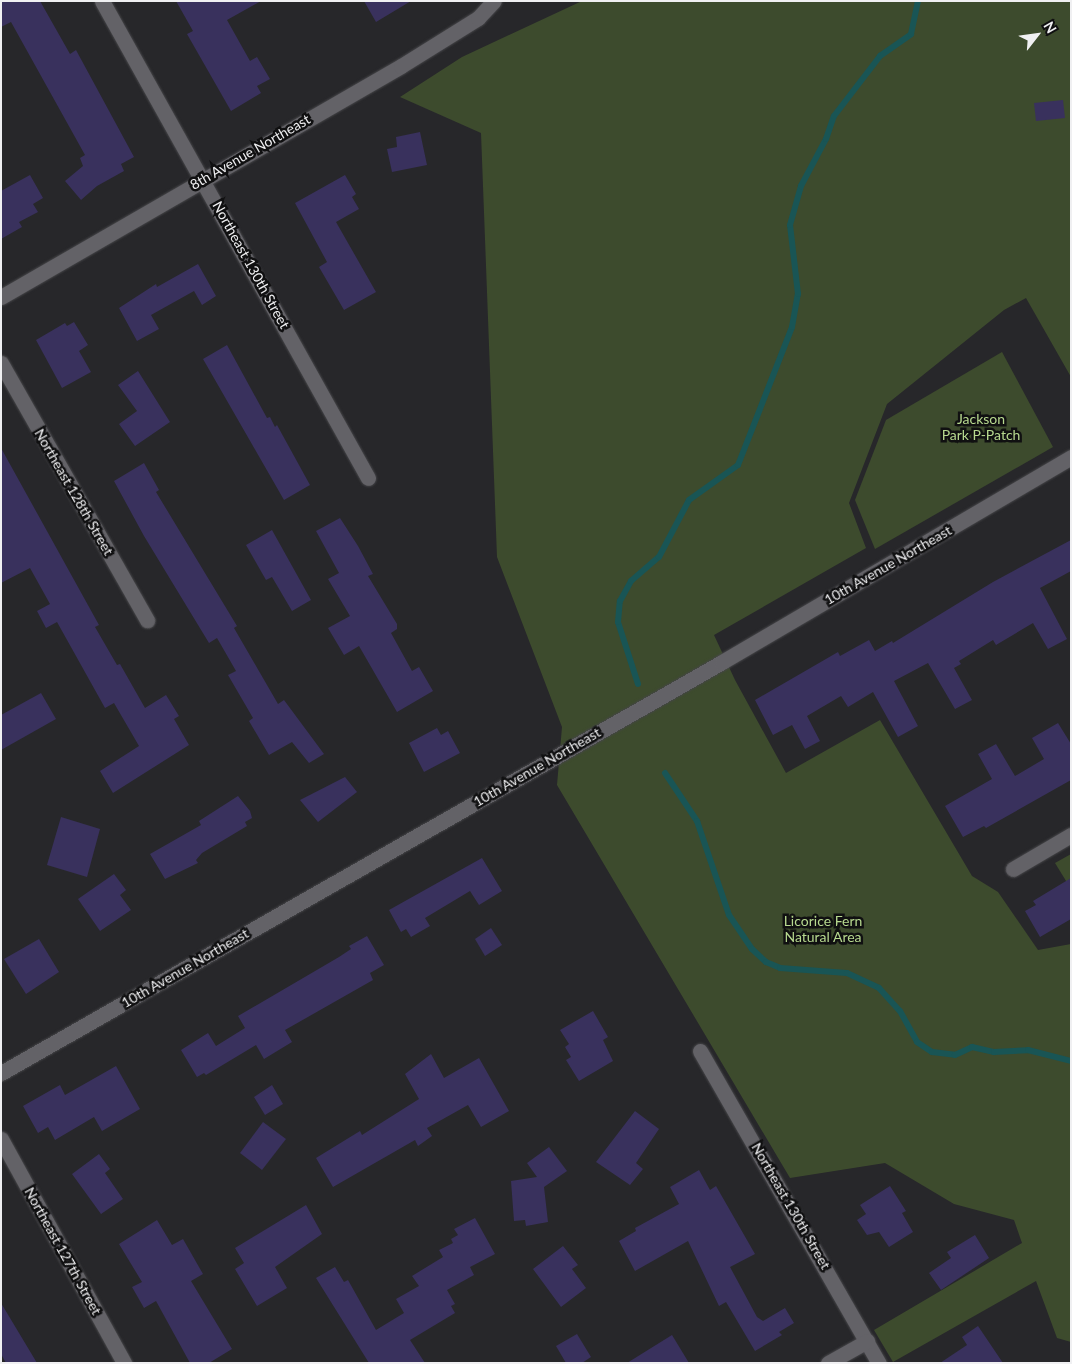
<!DOCTYPE html>
<style>
body{margin:0}
#map{position:relative;width:1072px;height:1364px;overflow:hidden;background:#27272a;font-family:Lato,sans-serif}
div>[style]{position:absolute}
.green>*{inset:0;background:#3d4b2d}
.stream>*{height:6px;margin:-3px;padding:0 3px;transform-origin:3px;border-radius:3px;background:#195555}
.building>*{inset:0;background:#39315d}
.roads{filter:drop-shadow(0 0 1px #464649) drop-shadow(0 0 1px #464649)}
.street>*{height:15px;margin:-7.5px;padding:0 7.5px;transform-origin:7.5px;border-radius:7.5px;background:#636267}
span{translate:-50% -50%;white-space:nowrap;text-align:center;line-height:1.15;-webkit-text-stroke:5px #101011;paint-order:stroke}
.street-label{font-size:14px;color:#f0f0f2}
.park-label{font-size:14px;color:#b7d98f}
.frame{position:absolute;inset:0;border:2px solid #f0f0f2;pointer-events:none}
.north{position:absolute;left:1012px;top:10px;width:50px;height:50px;-webkit-text-stroke:4px #101011;paint-order:stroke;rotate:60deg;font-size:14px;font-weight:700;line-height:20px;text-align:center;color:#f0f0f2}
.north::after{content:'';display:block;margin:auto;width:18px;height:22px;background:#f0f0f2;clip-path:polygon(50% 0,100% 100%,50% 72%,0 100%)}
</style>
<div id="map">
<div class="green">
<div style="clip-path:polygon(582px 1px,1071px 1px,1071px 377px,1026px 298px,1004px 310px,887px 404px,849px 503px,866px 548px,714px 635px,735px 680px,786px 773px,880px 720px,972px 876px,998px 892px,1038px 950px,1071px 944px,1071px 1342px,1057px 1338px,1036px 1281px,893px 1362px,874px 1330px,1022px 1243px,1014px 1220px,954px 1204px,885px 1163px,790px 1178px,557px 785px,562px 727px,497px 557px,481px 133px,400px 97px,462px 57px)"></div>
<div style="clip-path:polygon(1002px 352px,1053px 447px,875px 549px,855px 500px,886px 420px)"></div>
<div style="clip-path:polygon(1071px 854px,1071px 889px,1055px 863px)"></div>
</div>
<div class="stream">
<div style="left:638px;top:684px;width:65px;rotate:-107.9deg"></div>
<div style="left:618px;top:622px;width:21px;rotate:-85deg"></div>
<div style="left:620px;top:601px;width:23px;rotate:-61deg"></div>
<div style="left:631px;top:581px;width:37px;rotate:-41deg"></div>
<div style="left:659px;top:557px;width:64px;rotate:-62.2deg"></div>
<div style="left:689px;top:500px;width:60px;rotate:-35.5deg"></div>
<div style="left:738px;top:465px;width:148px;rotate:-68.6deg"></div>
<div style="left:792px;top:327px;width:34px;rotate:-80deg"></div>
<div style="left:798px;top:294px;width:69px;rotate:-96.6deg"></div>
<div style="left:790px;top:225px;width:41px;rotate:-74.2deg"></div>
<div style="left:801px;top:186px;width:53px;rotate:-62deg"></div>
<div style="left:826px;top:139px;width:24px;rotate:-71deg"></div>
<div style="left:834px;top:116px;width:76px;rotate:-52.5deg"></div>
<div style="left:880px;top:56px;width:38px;rotate:-35deg"></div>
<div style="left:911px;top:34px;width:34px;rotate:-78deg"></div>
<div style="left:665px;top:773px;width:58px;rotate:56.3deg"></div>
<div style="left:697px;top:821px;width:99px;rotate:71.2deg"></div>
<div style="left:729px;top:915px;width:41px;rotate:55.9deg"></div>
<div style="left:752px;top:949px;width:19px;rotate:43deg"></div>
<div style="left:766px;top:962px;width:15px;rotate:23deg"></div>
<div style="left:780px;top:968px;width:67px;rotate:4.3deg"></div>
<div style="left:847px;top:973px;width:35px;rotate:25deg"></div>
<div style="left:879px;top:988px;width:31px;rotate:48deg"></div>
<div style="left:900px;top:1011px;width:35px;rotate:61deg"></div>
<div style="left:917px;top:1042px;width:18px;rotate:34deg"></div>
<div style="left:932px;top:1052px;width:23px;rotate:7deg"></div>
<div style="left:955px;top:1055px;width:19px;rotate:-25deg"></div>
<div style="left:972px;top:1047px;width:23px;rotate:13deg"></div>
<div style="left:994px;top:1052px;width:34px;rotate:-3deg"></div>
<div style="left:1028px;top:1050px;width:44px;rotate:14.3deg"></div>
</div>
<div class="building">
<div style="clip-path:polygon(1px 1px,40px 1px,70px 54px,76px 50px,134px 157px,121px 164px,124px 171px,97px 186px,81px 200px,65px 181px,83px 166px,80px 158px,85px 155px,11px 22px,1px 27px)"></div>
<div style="clip-path:polygon(176px 1px,261px 1px,227px 20px,250px 61px,257px 57px,270px 79px,257px 86px,261px 93px,231px 111px,187px 34px,193px 31px)"></div>
<div style="clip-path:polygon(364px 1px,411px 1px,376px 22px)"></div>
<div style="clip-path:polygon(1063px 100px,1065px 118px,1036px 121px,1034px 103px)"></div>
<div style="clip-path:polygon(420px 132px,427px 165px,392px 172px,387px 149px,397px 147px,396px 137px)"></div>
<div style="clip-path:polygon(30px 175px,43px 198px,33px 204px,38px 212px,19px 222px,22px 227px,1px 239px,1px 191px)"></div>
<div style="clip-path:polygon(345px 175px,356px 194px,352px 197px,359px 209px,336px 222px,376px 292px,344px 310px,319px 267px,327px 262px,295px 203px)"></div>
<div style="clip-path:polygon(198px 264px,216px 296px,202px 305px,194px 291px,151px 315px,159px 329px,137px 341px,119px 308px,156px 284px,157px 287px)"></div>
<div style="clip-path:polygon(74px 322px,88px 345px,79px 351px,91px 372px,62px 388px,36px 340px,65px 323px,67px 326px)"></div>
<div style="clip-path:polygon(227px 345px,267px 418px,270px 417px,275px 427px,277px 425px,310px 485px,284px 500px,203px 359px)"></div>
<div style="clip-path:polygon(138px 371px,170px 422px,135px 446px,119px 424px,137px 411px,118px 385px)"></div>
<div style="clip-path:polygon(1px 448px,99px 625px,95px 627px,117px 665px,120px 664px,145px 708px,166px 695px,179px 716px,174px 719px,189px 745px,113px 793px,100px 771px,139px 746px,114px 703px,105px 708px,57px 622px,46px 628px,37px 611px,50px 604px,30px 568px,1px 583px)"></div>
<div style="clip-path:polygon(144px 463px,159px 490px,156px 492px,237px 626px,234px 628px,278px 704px,284px 700px,324px 754px,309px 763px,292px 742px,269px 755px,249px 721px,253px 718px,228px 675px,236px 671px,217px 638px,209px 643px,144px 536px,114px 481px)"></div>
<div style="clip-path:polygon(340px 518px,358px 546px,373px 574px,368px 576px,397px 624px,397px 629px,391px 633px,412px 671px,419px 667px,433px 691px,397px 712px,359px 646px,344px 655px,328px 628px,350px 616px,328px 579px,339px 573px,316px 531px)"></div>
<div style="clip-path:polygon(272px 530px,311px 600px,292px 611px,272px 577px,266px 580px,246px 545px)"></div>
<div style="clip-path:polygon(1071px 540px,1071px 571px,1040px 588px,1067px 639px,1048px 649px,1033px 623px,996px 645px,993px 640px,959px 661px,961px 664px,954px 668px,972px 700px,955px 709px,928px 663px,894px 681px,918px 726px,898px 737px,873px 692px,848px 707px,841px 696px,807px 716px,820px 741px,805px 749px,792px 725px,773px 735px,755px 700px,838px 652px,840px 656px,869px 640px,875px 651px,892px 641px,893px 643px,993px 582px)"></div>
<div style="clip-path:polygon(41px 693px,56px 719px,1px 750px,1px 715px)"></div>
<div style="clip-path:polygon(1058px 723px,1071px 744px,1071px 780px,986px 828px,984px 826px,963px 837px,945px 806px,992px 779px,978px 754px,996px 744px,1015px 776px,1044px 759px,1032px 738px)"></div>
<div style="clip-path:polygon(437px 728px,441px 735px,448px 731px,460px 753px,424px 772px,409px 743px)"></div>
<div style="clip-path:polygon(345px 777px,357px 792px,318px 822px,300px 800px)"></div>
<div style="clip-path:polygon(238px 796px,250px 811px,252px 818px,245px 822px,247px 826px,202px 853px,196px 860px,198px 863px,165px 879px,150px 854px,201px 825px,199px 821px)"></div>
<div style="clip-path:polygon(61px 817px,100px 829px,87px 877px,47px 865px)"></div>
<div style="clip-path:polygon(482px 858px,502px 891px,479px 905px,470px 891px,425px 918px,430px 926px,411px 937px,406px 929px,401px 932px,389px 910px)"></div>
<div style="clip-path:polygon(114px 874px,126px 890px,120px 895px,131px 910px,100px 931px,78px 899px)"></div>
<div style="clip-path:polygon(1071px 878px,1071px 919px,1040px 937px,1025px 911px,1036px 905px,1033px 901px)"></div>
<div style="clip-path:polygon(491px 928px,502px 945px,485px 956px,475px 939px)"></div>
<div style="clip-path:polygon(367px 936px,384px 965px,370px 973px,373px 980px,285px 1030px,292px 1042px,264px 1059px,256px 1045px,206px 1075px,204px 1073px,197px 1077px,181px 1050px,208px 1033px,216px 1046px,245px 1028px,238px 1016px,339px 957px,351px 949px,349px 946px)"></div>
<div style="clip-path:polygon(39px 939px,59px 972px,26px 994px,4px 959px)"></div>
<div style="clip-path:polygon(593px 1011px,608px 1037px,603px 1040px,613px 1061px,579px 1081px,566px 1060px,571px 1057px,565px 1047px,569px 1044px,560px 1030px)"></div>
<div style="clip-path:polygon(431px 1054px,444px 1078px,479px 1058px,509px 1111px,481px 1127px,468px 1105px,427px 1128px,432px 1136px,418px 1146px,415px 1140px,333px 1187px,316px 1158px,360px 1131px,362px 1135px,419px 1099px,405px 1074px)"></div>
<div style="clip-path:polygon(116px 1066px,140px 1109px,102px 1131px,94px 1117px,55px 1140px,48px 1127px,38px 1133px,23px 1106px,60px 1085px,65px 1095px)"></div>
<div style="clip-path:polygon(272px 1085px,283px 1104px,265px 1115px,254px 1097px)"></div>
<div style="clip-path:polygon(635px 1111px,659px 1129px,636px 1163px,643px 1169px,630px 1185px,596px 1162px)"></div>
<div style="clip-path:polygon(263px 1122px,286px 1139px,262px 1170px,240px 1153px)"></div>
<div style="clip-path:polygon(549px 1147px,567px 1171px,544px 1187px,548px 1222px,526px 1226px,525px 1220px,514px 1221px,511px 1181px,537px 1177px,527px 1163px)"></div>
<div style="clip-path:polygon(99px 1154px,110px 1169px,105px 1173px,123px 1199px,101px 1214px,72px 1174px)"></div>
<div style="clip-path:polygon(699px 1170px,710px 1190px,716px 1186px,755px 1254px,730px 1267px,757px 1317px,763px 1321px,785px 1308px,794px 1323px,779px 1332px,782px 1335px,755px 1351px,726px 1302px,719px 1306px,688px 1241px,635px 1271px,619px 1241px,636px 1231px,635px 1228px,679px 1204px,670px 1187px)"></div>
<div style="clip-path:polygon(890px 1186px,906px 1211px,902px 1213px,913px 1232px,889px 1247px,879px 1232px,867px 1235px,857px 1220px,866px 1214px,860px 1205px)"></div>
<div style="clip-path:polygon(306px 1205px,322px 1234px,275px 1267px,287px 1288px,257px 1306px,235px 1269px,244px 1263px,235px 1248px)"></div>
<div style="clip-path:polygon(475px 1218px,495px 1254px,470px 1267px,474px 1275px,447px 1290px,455px 1304px,451px 1306px,455px 1313px,410px 1340px,425px 1363px,369px 1363px,316px 1278px,335px 1267px,344px 1282px,348px 1280px,376px 1330px,404px 1313px,396px 1299px,419px 1286px,412px 1276px,443px 1257px,439px 1250px,453px 1243px,451px 1239px,458px 1235px,454px 1229px)"></div>
<div style="clip-path:polygon(157px 1220px,172px 1245px,183px 1239px,203px 1274px,191px 1281px,232px 1349px,209px 1363px,190px 1363px,156px 1301px,144px 1308px,132px 1287px,142px 1282px,119px 1244px)"></div>
<div style="clip-path:polygon(975px 1235px,989px 1258px,941px 1290px,929px 1273px,951px 1258px,947px 1252px)"></div>
<div style="clip-path:polygon(563px 1246px,578px 1265px,572px 1269px,586px 1288px,561px 1307px,533px 1269px)"></div>
<div style="clip-path:polygon(1px 1303px,37px 1363px,6px 1363px,1px 1354px)"></div>
<div style="clip-path:polygon(978px 1326px,1003px 1363px,940px 1363px,967px 1345px,962px 1337px)"></div>
<div style="clip-path:polygon(577px 1334px,591px 1357px,582px 1363px,566px 1363px,556px 1346px)"></div>
<div style="clip-path:polygon(672px 1335px,689px 1363px,627px 1363px)"></div>
</div>
<div class="roads">
<div class="street">
<div style="left:102px;top:1px;width:546px;rotate:60.85deg"></div>
<div style="left:1px;top:297px;width:462px;rotate:-30deg"></div>
<div style="left:401px;top:66px;width:91px;rotate:-31.9deg"></div>
<div style="left:478px;top:18px;width:23px;rotate:-47deg"></div>
<div style="left:1px;top:363px;width:296px;rotate:60.4deg"></div>
<div style="left:1013px;top:869px;width:67px;rotate:-30.4deg"></div>
<div style="left:700px;top:1051px;width:360px;rotate:60.2deg"></div>
<div style="left:1px;top:1073px;width:830px;rotate:-29.68deg"></div>
<div style="left:722px;top:662px;width:405px;rotate:-30.4deg"></div>
<div style="left:1px;top:1139px;width:256px;rotate:61.2deg"></div>
<div style="left:828px;top:1363px;width:45px;rotate:-29.4deg"></div>
</div>
</div>
<div class="street-label">
<span style="left:250px;top:152px;rotate:-30deg">8th Avenue Northeast</span>
<span style="left:251px;top:265px;rotate:61deg">Northeast 130th Street</span>
<span style="left:74px;top:492px;rotate:60deg">Northeast 128th Street</span>
<span style="left:888px;top:565px;rotate:-30deg">10th Avenue Northeast</span>
<span style="left:537px;top:767px;rotate:-30deg">10th Avenue Northeast</span>
<span style="left:185px;top:968px;rotate:-30deg">10th Avenue Northeast</span>
<span style="left:791px;top:1206px;rotate:60deg">Northeast 130th Street</span>
<span style="left:63px;top:1251px;rotate:61deg">Northeast 127th Street</span>
</div>
<div class="park-label">
<span style="left:981px;top:427px">Jackson<br>Park P-Patch</span>
<span style="left:823px;top:929px">Licorice Fern<br>Natural Area</span>
</div>
<div class="frame"></div>
<div class="north">N</div>
</div>
